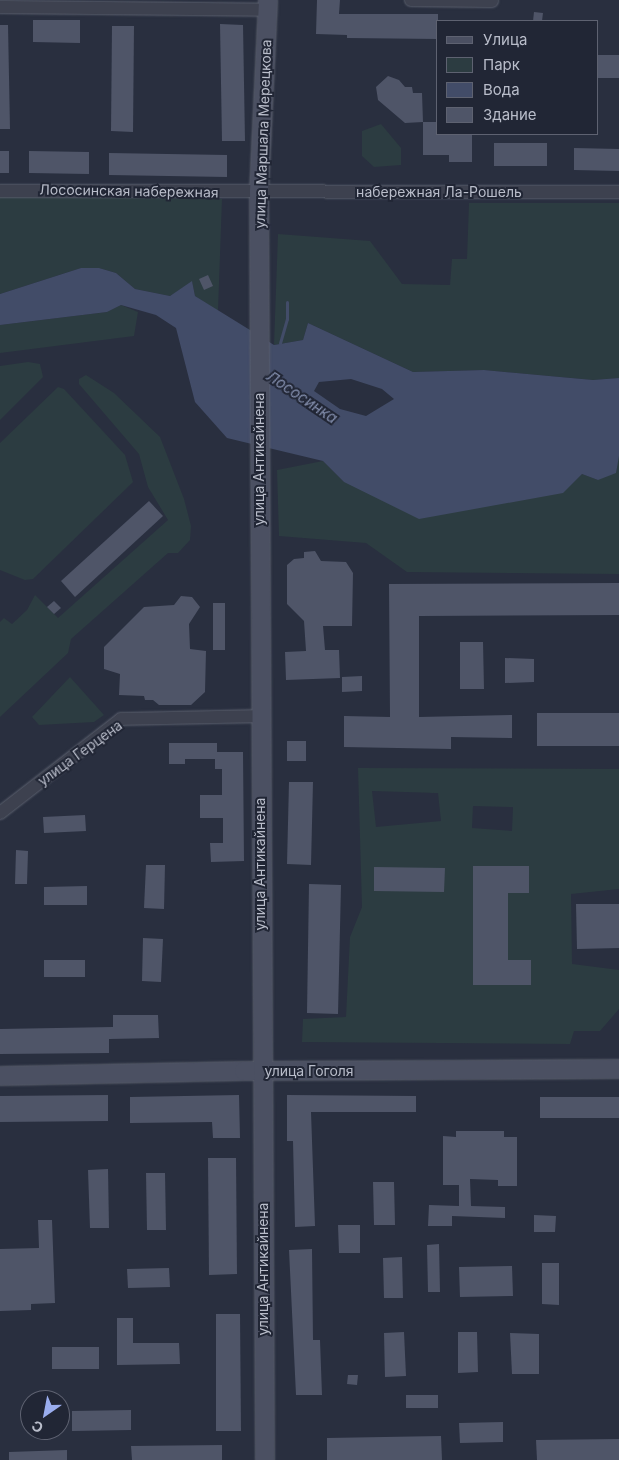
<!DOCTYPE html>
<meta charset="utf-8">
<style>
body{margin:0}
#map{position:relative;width:619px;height:1460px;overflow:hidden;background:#292f3f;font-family:Inter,sans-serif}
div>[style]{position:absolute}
.green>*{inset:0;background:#2c3c41}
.water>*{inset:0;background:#424c68}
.stream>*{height:3px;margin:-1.5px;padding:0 1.5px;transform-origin:1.5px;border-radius:1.5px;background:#424c68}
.building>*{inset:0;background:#4f5568}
.roads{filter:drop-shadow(0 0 1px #5a5f6d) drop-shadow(0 0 1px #5a5f6d)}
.minor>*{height:12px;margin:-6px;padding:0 6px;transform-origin:6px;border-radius:6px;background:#3d414f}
.secondary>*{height:18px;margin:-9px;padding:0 9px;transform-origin:9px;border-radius:9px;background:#4b5062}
span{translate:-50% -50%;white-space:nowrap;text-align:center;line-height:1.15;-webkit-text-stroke:4px #212635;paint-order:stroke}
.street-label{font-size:14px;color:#b9bdca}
.water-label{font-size:15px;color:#848fae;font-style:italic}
.legend{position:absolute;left:436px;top:20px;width:162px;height:115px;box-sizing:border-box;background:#212635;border:1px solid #5e6271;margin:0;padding:6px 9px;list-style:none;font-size:15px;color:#b9bdca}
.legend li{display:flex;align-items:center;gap:10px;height:25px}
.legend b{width:25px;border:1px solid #5e6271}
.north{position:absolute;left:20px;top:1390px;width:50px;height:50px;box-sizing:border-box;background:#212635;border:1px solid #5e6271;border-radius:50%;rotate:213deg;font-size:14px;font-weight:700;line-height:20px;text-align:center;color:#b9bdca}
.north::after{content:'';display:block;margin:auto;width:18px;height:22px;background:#9aadee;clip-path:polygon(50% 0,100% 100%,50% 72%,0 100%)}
</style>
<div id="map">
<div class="green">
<div style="clip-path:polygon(381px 124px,401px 148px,401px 165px,374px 167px,362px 156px,362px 131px)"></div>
<div style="clip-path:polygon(0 197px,222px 199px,218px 311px,195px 296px,192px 282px,170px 296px,135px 289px,116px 273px,99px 268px,81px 268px,0 294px)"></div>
<div style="clip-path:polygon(469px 203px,619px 203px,619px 378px,593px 380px,484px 370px,413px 372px,308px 323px,303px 340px,274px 345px,278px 234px,370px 241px,402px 284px,450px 285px,452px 259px,467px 259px)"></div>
<div style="clip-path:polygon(121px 305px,138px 312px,134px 336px,0 353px,0 325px,107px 312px)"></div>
<div style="clip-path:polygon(28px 362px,40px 364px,43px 377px,0 420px,0 366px)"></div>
<div style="clip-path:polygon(86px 375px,114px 393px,160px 437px,184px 499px,191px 526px,190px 540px,178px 553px,168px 553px,71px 639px,68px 653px,0 717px,0 622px,4px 618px,12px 624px,27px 610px,35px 595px,58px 618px,168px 520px,148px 487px,139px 454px,79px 384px,79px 379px)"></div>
<div style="clip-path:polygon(58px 387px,64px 389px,125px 455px,133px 482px,33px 579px,25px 580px,0 570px,0 443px)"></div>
<div style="clip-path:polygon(619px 456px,619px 574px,407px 572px,366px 543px,279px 536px,277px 470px,323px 461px,344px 482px,562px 493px,582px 474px,598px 480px)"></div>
<div style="clip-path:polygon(70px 677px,104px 715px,94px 722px,39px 725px,32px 717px)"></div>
<div style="clip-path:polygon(evenodd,358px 768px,619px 769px,619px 889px,571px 894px,572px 964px,619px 970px,619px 1009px,600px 1031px,574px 1031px,570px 1044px,302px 1042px,303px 1019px,346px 1017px,350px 937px,362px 907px,358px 768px,372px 791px,438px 793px,441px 821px,376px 827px,372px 791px,358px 768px,473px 806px,513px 807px,512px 831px,472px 828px,473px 806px)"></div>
</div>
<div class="water">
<div style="clip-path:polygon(evenodd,81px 268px,99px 268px,116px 273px,135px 289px,170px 296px,192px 281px,195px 296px,274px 345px,303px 340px,308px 323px,413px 372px,484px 370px,593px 380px,619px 378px,619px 456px,616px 473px,598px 480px,582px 474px,563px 493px,419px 519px,344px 482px,323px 461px,227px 438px,195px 402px,176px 328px,156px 315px,121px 305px,107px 312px,0 325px,0 294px,81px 268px,351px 379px,382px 389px,394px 399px,366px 416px,340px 409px,314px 391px,319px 382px,351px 379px)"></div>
</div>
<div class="stream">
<div style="left:280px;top:343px;width:25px;rotate:-74deg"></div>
<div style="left:287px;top:319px;width:17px;rotate:-90deg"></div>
</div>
<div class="building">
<div style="clip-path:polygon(317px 0,340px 0,339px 14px,438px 14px,438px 39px,347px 38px,347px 35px,316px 34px)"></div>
<div style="clip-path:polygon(534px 12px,543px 13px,542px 21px,533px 21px)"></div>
<div style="clip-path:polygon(33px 20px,80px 20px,80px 43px,33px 42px)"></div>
<div style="clip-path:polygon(220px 24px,243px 25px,245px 141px,222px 141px)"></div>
<div style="clip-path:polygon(0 25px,8px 25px,10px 129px,0 129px)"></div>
<div style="clip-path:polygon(112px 26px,134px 26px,133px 132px,111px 131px)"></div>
<div style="clip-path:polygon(598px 55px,619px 55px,619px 78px,598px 78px)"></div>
<div style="clip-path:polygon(388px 76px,399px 80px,405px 87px,412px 87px,413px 93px,422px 93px,423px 122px,405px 123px,378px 100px,376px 87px)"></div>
<div style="clip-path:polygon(423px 122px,438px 122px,438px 134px,472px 134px,472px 162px,449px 162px,449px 155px,423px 155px)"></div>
<div style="clip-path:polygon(494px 143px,547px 143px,547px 166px,494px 166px)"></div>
<div style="clip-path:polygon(574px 148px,619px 149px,619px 171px,574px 170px)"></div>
<div style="clip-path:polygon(0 151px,9px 151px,9px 173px,0 173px)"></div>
<div style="clip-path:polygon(29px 151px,89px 152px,89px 174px,29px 173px)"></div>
<div style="clip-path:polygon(109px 153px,227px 155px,227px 177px,109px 175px)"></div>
<div style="clip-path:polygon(208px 275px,213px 286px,204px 290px,199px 279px)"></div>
<div style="clip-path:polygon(149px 501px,163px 516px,75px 597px,61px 581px)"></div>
<div style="clip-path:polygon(315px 551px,321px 561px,346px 562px,353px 573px,352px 626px,323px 626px,325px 650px,339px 650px,340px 678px,286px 680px,285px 652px,306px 651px,304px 621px,287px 604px,287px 565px,294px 559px,304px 558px,304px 552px)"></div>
<div style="clip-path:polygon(619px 583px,619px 615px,419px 616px,419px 717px,512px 715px,512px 738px,451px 737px,451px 749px,344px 747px,344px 716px,390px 717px,389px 584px)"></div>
<div style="clip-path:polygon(181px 596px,192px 597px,200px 607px,189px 624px,190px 649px,206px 651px,205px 692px,191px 705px,159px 705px,153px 700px,145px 700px,144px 696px,119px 695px,120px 674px,104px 669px,104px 647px,144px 607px,174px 605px)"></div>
<div style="clip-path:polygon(54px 601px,61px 608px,54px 614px,47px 607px)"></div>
<div style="clip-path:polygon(213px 603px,225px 603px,225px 650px,213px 650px)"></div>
<div style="clip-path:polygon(460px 642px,483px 642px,484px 689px,460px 689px)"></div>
<div style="clip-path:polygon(505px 658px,534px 659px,534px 682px,505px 683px)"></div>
<div style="clip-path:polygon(362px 676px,362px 691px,342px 692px,342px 677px)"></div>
<div style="clip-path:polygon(537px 713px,619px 713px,619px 746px,537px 746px)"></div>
<div style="clip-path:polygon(287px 741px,306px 741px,306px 761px,287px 761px)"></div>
<div style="clip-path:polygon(169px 743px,217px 743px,217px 752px,243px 752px,244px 861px,211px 862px,210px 843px,223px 843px,223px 818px,200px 818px,200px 795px,222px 795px,222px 769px,215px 769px,215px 759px,185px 759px,185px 764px,169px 764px)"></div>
<div style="clip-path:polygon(289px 782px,313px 782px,311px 865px,287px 864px)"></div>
<div style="clip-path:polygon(85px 815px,86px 831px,44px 833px,43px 817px)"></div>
<div style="clip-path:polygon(16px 850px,28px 851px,27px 884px,15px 884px)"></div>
<div style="clip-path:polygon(146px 865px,165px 865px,164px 909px,144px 908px)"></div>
<div style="clip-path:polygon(473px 866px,529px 866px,529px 893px,508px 893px,508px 960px,531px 960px,531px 985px,473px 985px)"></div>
<div style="clip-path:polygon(374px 867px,445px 868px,444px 892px,374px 891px)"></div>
<div style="clip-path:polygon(309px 884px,341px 885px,338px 1014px,307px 1013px)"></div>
<div style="clip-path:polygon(87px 886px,87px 905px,44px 905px,44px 887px)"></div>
<div style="clip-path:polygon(576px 904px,619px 904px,619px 948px,577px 949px)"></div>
<div style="clip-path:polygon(143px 938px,163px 939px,161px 982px,142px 981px)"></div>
<div style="clip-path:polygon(44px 960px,85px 960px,85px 977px,44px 977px)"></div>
<div style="clip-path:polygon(113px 1015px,158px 1015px,159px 1038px,109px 1039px,109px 1053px,0 1054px,0 1029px,113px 1027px)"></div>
<div style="clip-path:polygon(108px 1095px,108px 1121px,0 1122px,0 1096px)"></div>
<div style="clip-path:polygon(239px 1095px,240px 1138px,213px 1138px,212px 1122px,130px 1123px,130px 1097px)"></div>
<div style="clip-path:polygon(287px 1095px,416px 1096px,416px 1112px,311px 1112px,315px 1226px,295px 1227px,293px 1141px,287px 1141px)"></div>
<div style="clip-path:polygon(540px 1097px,619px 1097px,619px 1118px,540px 1118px)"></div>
<div style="clip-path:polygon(456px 1131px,504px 1131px,504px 1137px,517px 1137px,517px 1186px,498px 1186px,498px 1180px,470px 1179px,471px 1206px,505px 1207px,505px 1218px,452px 1216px,452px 1226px,428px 1226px,429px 1205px,459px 1206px,459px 1185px,443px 1185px,443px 1136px,456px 1137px)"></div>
<div style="clip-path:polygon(208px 1158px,236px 1158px,237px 1274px,209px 1275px)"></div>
<div style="clip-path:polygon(108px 1169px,109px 1228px,90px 1228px,88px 1170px)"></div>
<div style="clip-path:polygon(146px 1173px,165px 1173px,166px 1230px,147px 1230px)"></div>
<div style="clip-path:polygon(373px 1182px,394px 1182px,395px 1225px,374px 1225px)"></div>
<div style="clip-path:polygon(534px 1215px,556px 1216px,555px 1232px,534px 1232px)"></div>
<div style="clip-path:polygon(38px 1220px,52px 1220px,55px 1303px,31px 1304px,31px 1310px,0 1311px,0 1249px,39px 1248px)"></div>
<div style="clip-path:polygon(338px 1225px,360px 1225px,360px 1253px,339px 1253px)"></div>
<div style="clip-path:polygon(439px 1244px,440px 1292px,428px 1292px,427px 1245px)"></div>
<div style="clip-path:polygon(312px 1249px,313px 1340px,320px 1340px,322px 1395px,296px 1395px,289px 1250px)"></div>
<div style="clip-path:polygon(402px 1257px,403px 1298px,384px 1298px,383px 1258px)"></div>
<div style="clip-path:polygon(542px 1263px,559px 1263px,559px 1305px,542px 1304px)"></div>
<div style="clip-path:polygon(512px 1266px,513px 1296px,460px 1297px,459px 1267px)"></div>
<div style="clip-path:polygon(169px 1268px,170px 1287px,128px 1288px,127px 1269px)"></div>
<div style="clip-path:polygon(216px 1314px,240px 1314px,241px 1431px,216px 1431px)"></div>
<div style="clip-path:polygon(117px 1318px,133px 1318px,133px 1343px,179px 1343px,180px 1364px,117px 1365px)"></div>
<div style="clip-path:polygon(404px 1332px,406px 1376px,385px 1377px,384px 1333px)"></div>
<div style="clip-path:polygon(458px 1332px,477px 1332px,478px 1372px,458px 1373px)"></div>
<div style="clip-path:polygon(510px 1333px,539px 1334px,539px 1374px,512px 1374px)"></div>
<div style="clip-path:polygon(52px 1347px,99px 1347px,99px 1369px,52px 1369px)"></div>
<div style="clip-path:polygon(348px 1375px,358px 1375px,357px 1385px,347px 1384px)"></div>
<div style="clip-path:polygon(406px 1395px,438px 1395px,438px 1408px,406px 1408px)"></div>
<div style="clip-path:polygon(131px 1410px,131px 1430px,72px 1431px,72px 1411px)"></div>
<div style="clip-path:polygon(503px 1422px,503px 1442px,460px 1443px,459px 1423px)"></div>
<div style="clip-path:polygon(441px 1436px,442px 1460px,327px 1460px,327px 1438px)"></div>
<div style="clip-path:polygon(619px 1439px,619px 1460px,537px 1460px,536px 1440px)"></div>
<div style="clip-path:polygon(222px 1445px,222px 1460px,132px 1460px,131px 1446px)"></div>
<div style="clip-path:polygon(67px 1450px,67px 1460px,9px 1460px,9px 1452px)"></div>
</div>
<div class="roads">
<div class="minor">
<div style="left:411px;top:0;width:81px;rotate:0.7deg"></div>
<div style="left:0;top:7px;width:268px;rotate:0.6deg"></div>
<div style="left:0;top:191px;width:619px;rotate:0.09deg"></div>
<div style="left:0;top:813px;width:153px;rotate:-37.8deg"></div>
<div style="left:121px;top:719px;width:138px;rotate:-1.2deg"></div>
</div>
<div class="secondary">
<div style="left:0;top:1076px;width:244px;rotate:-1.2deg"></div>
<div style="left:244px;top:1071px;width:375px;rotate:-0.3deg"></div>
<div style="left:265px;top:1460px;width:1268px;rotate:-90.27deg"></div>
<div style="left:259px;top:192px;width:192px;rotate:-87.3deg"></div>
</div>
</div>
<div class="street-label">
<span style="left:263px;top:134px;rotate:-88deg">улица Маршала Мерецкова</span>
<span style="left:129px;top:191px;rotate:1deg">Лососинская набережная</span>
<span style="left:439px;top:192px">набережная Ла-Рошель</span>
<span style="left:259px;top:459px;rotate:-90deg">улица Антикайнена</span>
<span style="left:80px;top:753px;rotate:-36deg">улица Герцена</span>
<span style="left:260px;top:864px;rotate:-90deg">улица Антикайнена</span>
<span style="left:309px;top:1071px">улица Гоголя</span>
<span style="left:263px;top:1269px;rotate:-90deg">улица Антикайнена</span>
</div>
<div class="water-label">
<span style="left:302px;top:397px;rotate:34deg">Лососинка</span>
</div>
<ul class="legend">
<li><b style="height:6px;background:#4b5062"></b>Улица</li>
<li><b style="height:14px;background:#2c3c41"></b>Парк</li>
<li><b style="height:14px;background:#424c68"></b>Вода</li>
<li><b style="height:14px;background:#4f5568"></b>Здание</li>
</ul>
<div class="north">С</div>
</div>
